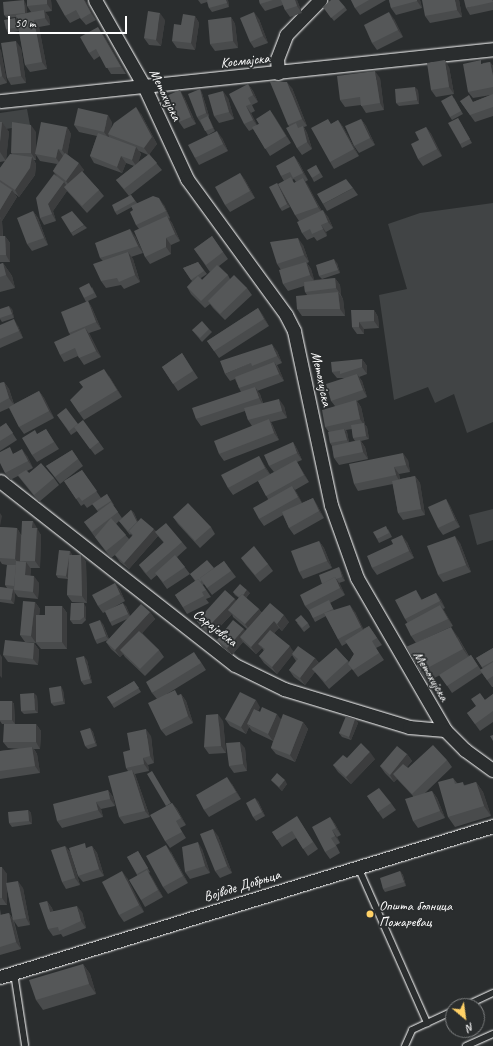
<!DOCTYPE html>
<meta charset="utf-8">
<style>
body{margin:0}
#map{position:relative;width:493px;height:1046px;overflow:hidden;background:#2a2d2e;font-family:Caveat,sans-serif}
div>[style]{position:absolute}
.green>*{inset:0;background:#414445}
.roads{filter:drop-shadow(0 0 1px #fff) drop-shadow(0 0 1px #fff)}
.lane>*{height:6px;margin:-3px;padding:0 3px;transform-origin:3px;border-radius:3px;background:#2a2d2e}
.street>*{height:13px;margin:-6.5px;padding:0 6.5px;transform-origin:6.5px;border-radius:6.5px;background:#2a2d2e}
.wall>*{inset:0;background:#494b4c}
.shaded-wall>*{inset:0;background:#3c3d3e}
.building>*{inset:0;background:#555758}
.dots>*{width:11px;height:11px;translate:-50% -50%;box-sizing:border-box;border:2px solid #2a2d2e;border-radius:50%}
span{translate:-50% -50%;white-space:nowrap;text-align:center;line-height:1.15;-webkit-text-stroke:3.5px #2a2d2e;paint-order:stroke}
.street-label{font-size:14px;color:#fff}
.poi-label{font-size:14px;color:#fff}
.left{translate:0 -50%;text-align:left}
.north{position:absolute;left:445px;top:998px;width:40px;height:40px;box-sizing:border-box;background:#2a2d2e;border:1px solid #7f8182;border-radius:50%;rotate:151deg;font-size:11px;font-weight:700;line-height:16px;text-align:center;color:#fff}
.north::after{content:'';display:block;margin:auto;width:14px;height:18px;background:#ffd166;clip-path:polygon(50% 0,100% 100%,50% 72%,0 100%)}
.scale{position:absolute;left:8px;top:16px;width:119px;height:18px;box-sizing:border-box;border:2px solid #fff;border-top:0;padding-left:5px;font-size:12px;line-height:14px;white-space:nowrap;color:#fff;-webkit-text-stroke:3px #2a2d2e;paint-order:stroke}
</style>
<div id="map">
<div class="green">
<div style="clip-path:polygon(27px 109px,30px 125px,0 130px,0 113px)"></div>
<div style="clip-path:polygon(493px 203px,493px 422px,467px 433px,454px 394px,435px 403px,428px 387px,394px 400px,379px 295px,407px 289px,388px 224px,420px 213px)"></div>
<div style="clip-path:polygon(493px 509px,493px 540px,477px 545px,469px 515px)"></div>
</div>
<div class="roads">
<div class="lane">
<div style="left:358px;top:867px;width:171px;rotate:66.1deg"></div>
<div style="left:14px;top:973px;width:73px;rotate:81.3deg"></div>
<div style="left:465px;top:1006px;width:31px;rotate:-25deg"></div>
<div style="left:405px;top:1046px;width:17px;rotate:-66deg"></div>
<div style="left:412px;top:1030px;width:45px;rotate:-24.9deg"></div>
<div style="left:466px;top:1046px;width:30px;rotate:-24deg"></div>
</div>
<div class="street">
<div style="left:95px;top:0;width:101px;rotate:60.4deg"></div>
<div style="left:145px;top:88px;width:100px;rotate:65.2deg"></div>
<div style="left:187px;top:179px;width:168px;rotate:53.9deg"></div>
<div style="left:286px;top:315px;width:18px;rotate:63deg"></div>
<div style="left:294px;top:331px;width:178px;rotate:78deg"></div>
<div style="left:331px;top:505px;width:77px;rotate:70.4deg"></div>
<div style="left:357px;top:578px;width:176px;rotate:59.9deg"></div>
<div style="left:445px;top:730px;width:28px;rotate:45deg"></div>
<div style="left:465px;top:750px;width:34px;rotate:36deg"></div>
<div style="left:278px;top:73px;width:14px;rotate:-94deg"></div>
<div style="left:277px;top:59px;width:26px;rotate:-69deg"></div>
<div style="left:286px;top:35px;width:49px;rotate:-45.8deg"></div>
<div style="left:0;top:101px;width:496px;rotate:-6deg"></div>
<div style="left:0;top:481px;width:298px;rotate:38.1deg"></div>
<div style="left:235px;top:665px;width:55px;rotate:26.1deg"></div>
<div style="left:284px;top:689px;width:131px;rotate:16.9deg"></div>
<div style="left:409px;top:727px;width:36px;rotate:5deg"></div>
<div style="left:0;top:977px;width:516px;rotate:-17.03deg"></div>
</div>
</div>
<div class="wall">
<div style="clip-path:polygon(27px 0,51px 0,52px 11px,45px 12px,49px 17px,50px 25px,39px 27px,47px 69px,30px 72px,25px 65px,19px 31px,8px 33px,6px 29px,17px 21px,16px 17px,7px 18px,4px 15px,26px 4px,27px 13px,31px 12px,27px 6px)"></div>
<div style="clip-path:polygon(85px 0,96px 20px,86px 25px,80px 18px,70px 23px,65px 16px)"></div>
<div style="clip-path:polygon(198px 0,228px 0,229px 7px,212px 12px,209px 8px,207px 2px,201px 4px)"></div>
<div style="clip-path:polygon(259px 0,297px 0,302px 13px,290px 17px,285px 10px,283px 5px,265px 11px,260px 4px)"></div>
<div style="clip-path:polygon(351px 0,386px 0,360px 15px,355px 8px)"></div>
<div style="clip-path:polygon(389px 0,420px 0,422px 8px,396px 15px,391px 8px)"></div>
<div style="clip-path:polygon(459px 0,462px 17px,430px 23px,425px 16px)"></div>
<div style="clip-path:polygon(493px 0,493px 10px,470px 15px,466px 8px)"></div>
<div style="clip-path:polygon(323px 7px,345px 7px,347px 10px,334px 21px)"></div>
<div style="clip-path:polygon(195px 16px,199px 23px,195px 50px,177px 48px,172px 41px)"></div>
<div style="clip-path:polygon(231px 17px,235px 24px,238px 48px,215px 51px,210px 44px)"></div>
<div style="clip-path:polygon(259px 19px,268px 43px,254px 48px,250px 42px)"></div>
<div style="clip-path:polygon(394px 19px,403px 37px,377px 50px,372px 43px)"></div>
<div style="clip-path:polygon(165px 20px,161px 46px,149px 45px,144px 38px)"></div>
<div style="clip-path:polygon(103px 34px,126px 74px,111px 74px,100px 56px,94px 60px,89px 53px)"></div>
<div style="clip-path:polygon(21px 48px,26px 83px,11px 85px,7px 78px)"></div>
<div style="clip-path:polygon(0 49px,1px 51px,7px 83px,0 85px)"></div>
<div style="clip-path:polygon(490px 62px,493px 66px,493px 116px,475px 122px,460px 101px,473px 102px,491px 95px,473px 98px,468px 92px,483px 63px)"></div>
<div style="clip-path:polygon(449px 67px,454px 94px,436px 97px,431px 90px)"></div>
<div style="clip-path:polygon(380px 78px,384px 110px,366px 113px,361px 105px,345px 107px,340px 100px)"></div>
<div style="clip-path:polygon(248px 84px,253px 91px,258px 102px,252px 105px,255px 111px,251px 113px,257px 125px,259px 124px,270px 110px,291px 143px,270px 156px,253px 129px,249px 131px,244px 124px)"></div>
<div style="clip-path:polygon(292px 88px,307px 126px,304px 127px,307px 133px,312px 149px,302px 155px,297px 148px,289px 126px,288px 125px)"></div>
<div style="clip-path:polygon(200px 89px,202px 93px,209px 116px,208px 117px,210px 120px,215px 131px,208px 135px,197px 117px)"></div>
<div style="clip-path:polygon(418px 90px,419px 104px,399px 106px,396px 103px)"></div>
<div style="clip-path:polygon(184px 97px,196px 124px,184px 129px,179px 122px)"></div>
<div style="clip-path:polygon(228px 98px,234px 119px,219px 123px,214px 116px)"></div>
<div style="clip-path:polygon(454px 98px,463px 114px,452px 120px,450px 117px)"></div>
<div style="clip-path:polygon(evenodd,141px 114px,157px 144px,149px 154px,162px 170px,129px 196px,131px 195px,137px 203px,164px 205px,170px 218px,169px 219px,172px 223px,180px 241px,171px 245px,171px 254px,150px 264px,145px 257px,139px 229px,136px 225px,133px 210px,132px 207px,117px 215px,115px 212px,129px 196px,116px 180px,134px 166px,126px 163px,122px 173px,94px 163px,90px 156px,97px 136px,79px 132px,74px 125px,112px 122px,111px 128px,141px 114px,139px 151px,148px 155px,138px 162px,141px 154px,139px 151px)"></div>
<div style="clip-path:polygon(458px 118px,472px 143px,462px 148px,460px 144px)"></div>
<div style="clip-path:polygon(361px 119px,366px 126px,375px 145px,359px 153px,354px 146px)"></div>
<div style="clip-path:polygon(338px 120px,343px 127px,359px 156px,334px 169px,330px 162px,331px 124px)"></div>
<div style="clip-path:polygon(0 122px,2px 122px,9px 132px,6px 159px,12px 154px,11px 153px,36px 132px,36px 151px,67px 127px,71px 134px,67px 154px,84px 170px,82px 172px,99px 190px,104px 196px,87px 213px,67px 191px,53px 211px,56px 221px,44px 225px,40px 218px,57px 177px,53px 171px,57px 164px,40px 161px,36px 155px,36px 160px,34px 160px,36px 164px,35px 175px,19px 197px,14px 193px,17px 197px,2px 221px,2px 220px,2px 221px,3px 236px,5px 236px,10px 243px,10px 262px,0 262px,0 168px,5px 161px,0 162px)"></div>
<div style="clip-path:polygon(426px 127px,431px 134px,442px 156px,423px 166px,418px 159px,419px 140px)"></div>
<div style="clip-path:polygon(222px 138px,228px 151px,199px 165px,195px 158px)"></div>
<div style="clip-path:polygon(evenodd,294px 156px,299px 163px,308px 180px,305px 182px,322px 211px,328px 217px,333px 228px,326px 232px,327px 236px,317px 241px,314px 237px,307px 240px,302px 233px,299px 221px,295px 215px,284px 181px,281px 176px,294px 156px,294px 179px,296px 182px,294px 183px,292px 180px,294px 179px)"></div>
<div style="clip-path:polygon(316px 165px,323px 177px,314px 182px,312px 178px)"></div>
<div style="clip-path:polygon(240px 173px,245px 180px,255px 198px,230px 212px,225px 205px)"></div>
<div style="clip-path:polygon(277px 183px,280px 187px,290px 207px,282px 211px,280px 208px)"></div>
<div style="clip-path:polygon(353px 188px,358px 195px,327px 211px,323px 204px)"></div>
<div style="clip-path:polygon(33px 211px,38px 218px,48px 245px,32px 251px,27px 244px)"></div>
<div style="clip-path:polygon(84px 225px,87px 228px,73px 236px,71px 233px)"></div>
<div style="clip-path:polygon(135px 236px,143px 253px,131px 257px,133px 259px,140px 282px,124px 289px,121px 285px,106px 288px,101px 281px,103px 261px,100px 258px)"></div>
<div style="clip-path:polygon(212px 236px,228px 259px,219px 266px,228px 275px,230px 279px,247px 288px,252px 295px,225px 320px,213px 308px,210px 304px,205px 308px,191px 294px,187px 287px,192px 281px,183px 268px,198px 262px,207px 274px,201px 278px,202px 280px,210px 272px,194px 249px)"></div>
<div style="clip-path:polygon(303px 245px,309px 262px,307px 263px,311px 269px,314px 280px,335px 278px,340px 285px,341px 295px,343px 299px,345px 316px,302px 316px,297px 309px,307px 295px,305px 292px,304px 286px,288px 291px,283px 284px,281px 270px,277px 264px)"></div>
<div style="clip-path:polygon(3px 263px,12px 276px,15px 288px,0 292px,0 264px)"></div>
<div style="clip-path:polygon(337px 263px,340px 273px,322px 279px,319px 276px)"></div>
<div style="clip-path:polygon(92px 287px,97px 297px,88px 301px,92px 308px,101px 329px,89px 333px,101px 357px,84px 365px,78px 356px,64px 362px,60px 355px,70px 334px,69px 333px,86px 302px,84px 298px)"></div>
<div style="clip-path:polygon(258px 308px,269px 326px,219px 358px,207px 341px)"></div>
<div style="clip-path:polygon(0 309px,12px 309px,14px 318px,2px 322px,0 319px)"></div>
<div style="clip-path:polygon(374px 310px,378px 317px,379px 328px,364px 329px,364px 334px,357px 334px,352px 327px)"></div>
<div style="clip-path:polygon(0 325px,18px 326px,23px 338px,0 348px)"></div>
<div style="clip-path:polygon(209px 329px,212px 332px,202px 342px,192px 330px)"></div>
<div style="clip-path:polygon(277px 351px,282px 363px,277px 365px,279px 369px,284px 381px,257px 391px,260px 394px,263px 403px,284px 406px,287px 418px,271px 422px,273px 426px,279px 440px,224px 461px,219px 454px,252px 426px,248px 420px,245px 411px,201px 426px,196px 419px,241px 392px,239px 388px,235px 379px,230px 381px,225px 374px)"></div>
<div style="clip-path:polygon(182px 353px,198px 378px,178px 391px,162px 367px)"></div>
<div style="clip-path:polygon(evenodd,362px 359px,367px 366px,367px 374px,359px 377px,362px 381px,367px 397px,357px 401px,361px 407px,365px 425px,367px 427px,369px 439px,361px 441px,365px 447px,368px 459px,339px 465px,334px 458px,332px 446px,330px 443px,329px 432px,325px 427px,335px 406px,331px 401px,344px 378px,337px 378px,332px 372px,362px 359px,352px 429px,353px 438px,355px 441px,349px 442px,347px 432px,346px 430px,352px 429px)"></div>
<div style="clip-path:polygon(109px 376px,122px 397px,84px 420px,79px 413px)"></div>
<div style="clip-path:polygon(4px 382px,9px 389px,14px 404px,39px 391px,44px 398px,54px 418px,24px 434px,19px 427px,9px 408px,0 412px,0 383px)"></div>
<div style="clip-path:polygon(57px 415px,78px 424px,99px 442px,104px 449px,95px 455px,77px 431px,71px 435px)"></div>
<div style="clip-path:polygon(6px 423px,17px 440px,0 451px,0 427px)"></div>
<div style="clip-path:polygon(46px 429px,59px 449px,37px 462px,32px 455px,38px 434px)"></div>
<div style="clip-path:polygon(293px 442px,297px 449px,302px 460px,297px 462px,309px 482px,295px 490px,302px 503px,313px 498px,317px 505px,324px 518px,294px 535px,289px 528px,283px 515px,264px 526px,259px 519px,268px 499px,258px 481px,233px 495px,228px 488px,259px 456px,263px 463px,270px 474px,274px 472px,269px 466px)"></div>
<div style="clip-path:polygon(72px 450px,83px 466px,60px 484px,46px 466px)"></div>
<div style="clip-path:polygon(14px 453px,27px 456px,33px 468px,27px 471px,29px 473px,54px 478px,59px 485px,39px 502px,18px 476px,10px 480px,5px 473px)"></div>
<div style="clip-path:polygon(408px 460px,410px 472px,399px 474px,400px 479px,415px 476px,420px 483px,425px 515px,403px 520px,398px 513px,393px 484px,358px 491px,354px 484px)"></div>
<div style="clip-path:polygon(evenodd,82px 470px,101px 498px,107px 494px,114px 505px,113px 505px,122px 518px,131px 510px,134px 513px,138px 522px,156px 531px,182px 542px,187px 548px,177px 557px,190px 574px,167px 589px,157px 575px,151px 580px,144px 572px,139px 565px,164px 543px,158px 536px,129px 569px,120px 562px,115px 555px,111px 558px,100px 544px,84px 522px,98px 512px,93px 504px,87px 508px,84px 504px,81px 506px,64px 481px,82px 470px,119px 521px,130px 535px,131px 534px,132px 536px,129px 539px,116px 524px,119px 521px)"></div>
<div style="clip-path:polygon(446px 499px,450px 506px,460px 527px,443px 535px,438px 528px)"></div>
<div style="clip-path:polygon(173px 517px,211px 527px,215px 534px,200px 548px,178px 524px)"></div>
<div style="clip-path:polygon(0 527px,17px 528px,21px 535px,38px 528px,37px 530px,41px 535px,40px 568px,30px 568px,31px 569px,30px 576px,39px 583px,38px 599px,18px 597px,15px 593px,14px 604px,0 602px,0 587px,7px 588px,5px 585px,7px 565px,2px 564px,0 561px)"></div>
<div style="clip-path:polygon(388px 529px,392px 537px,379px 543px,377px 539px)"></div>
<div style="clip-path:polygon(319px 541px,324px 548px,332px 568px,303px 579px,299px 572px)"></div>
<div style="clip-path:polygon(407px 542px,414px 558px,377px 575px,372px 568px)"></div>
<div style="clip-path:polygon(460px 543px,471px 572px,443px 582px,438px 575px)"></div>
<div style="clip-path:polygon(70px 551px,72px 555px,81px 555px,86px 562px,87px 603px,72px 602px,67px 595px,68px 579px,58px 578px,56px 575px)"></div>
<div style="clip-path:polygon(241px 558px,268px 564px,273px 571px,260px 582px,246px 565px)"></div>
<div style="clip-path:polygon(224px 561px,236px 577px,212px 595px,204px 584px,203px 585px,211px 597px,206px 599px,209px 603px,187px 614px,175px 595px,195px 581px,190px 574px,214px 568px)"></div>
<div style="clip-path:polygon(339px 567px,341px 571px,345px 581px,339px 583px,345px 595px,330px 603px,334px 610px,355px 612px,363px 629px,369px 626px,382px 645px,376px 648px,384px 660px,358px 677px,352px 669px,329px 689px,315px 672px,305px 685px,294px 677px,289px 670px,296px 661px,292px 655px,277px 674px,264px 663px,259px 656px,264px 651px,262px 648px,256px 654px,243px 642px,232px 655px,222px 647px,217px 640px,245px 631px,247px 629px,233px 617px,232px 614px,211px 636px,202px 628px,197px 621px,236px 601px,239px 598px,235px 595px,233px 592px,250px 593px,246px 598px,259px 609px,261px 612px,289px 622px,282px 631px,279px 628px,274px 633px,294px 652px,315px 658px,319px 663px,336px 648px,349px 662px,354px 654px,347px 643px,342px 646px,338px 639px,326px 616px,315px 622px,310px 612px,305px 606px,322px 584px)"></div>
<div style="clip-path:polygon(115px 583px,120px 590px,125px 601px,109px 610px,126px 606px,130px 616px,150px 612px,155px 619px,142px 633px,159px 650px,164px 657px,145px 676px,125px 657px,123px 654px,120px 657px,111px 649px,106px 642px,108px 640px,97px 644px,95px 640px,103px 624px,109px 639px,127px 619px,112px 626px,105px 612px,103px 613px,98px 606px)"></div>
<div style="clip-path:polygon(416px 590px,422px 600px,436px 593px,441px 600px,445px 608px,443px 609px,453px 626px,416px 643px,411px 636px,407px 622px,405px 619px)"></div>
<div style="clip-path:polygon(35px 602px,40px 609px,39px 615px,45px 615px,62px 606px,67px 613px,67px 649px,41px 649px,36px 643px,25px 642px,20px 635px)"></div>
<div style="clip-path:polygon(86px 607px,86px 620px,82px 624px,73px 624px,70px 620px)"></div>
<div style="clip-path:polygon(297px 623px,308px 623px,310px 627px,304px 632px)"></div>
<div style="clip-path:polygon(458px 637px,469px 656px,471px 655px,481px 670px,483px 669px,476px 658px,493px 648px,493px 687px,492px 687px,482px 673px,452px 693px,440px 675px,427px 682px,420px 672px)"></div>
<div style="clip-path:polygon(34px 643px,39px 650px,38px 665px,8px 662px,3px 655px)"></div>
<div style="clip-path:polygon(199px 659px,206px 670px,167px 694px,178px 695px,181px 694px,186px 701px,193px 723px,166px 736px,161px 730px,157px 699px,152px 693px)"></div>
<div style="clip-path:polygon(87px 660px,92px 683px,84px 685px,81px 681px)"></div>
<div style="clip-path:polygon(134px 681px,141px 692px,114px 708px,107px 697px)"></div>
<div style="clip-path:polygon(63px 690px,65px 704px,54px 706px,51px 703px)"></div>
<div style="clip-path:polygon(493px 694px,493px 722px,480px 731px,467px 713px)"></div>
<div style="clip-path:polygon(37px 696px,38px 713px,24px 714px,21px 711px)"></div>
<div style="clip-path:polygon(0 701px,12px 701px,14px 704px,15px 724px,2px 724px,0 721px,0 728px)"></div>
<div style="clip-path:polygon(260px 707px,258px 711px,281px 719px,303px 722px,308px 729px,295px 762px,276px 754px,271px 748px,273px 741px,252px 731px,249px 727px,246px 734px,230px 726px,225px 719px)"></div>
<div style="clip-path:polygon(355px 719px,358px 723px,351px 740px,342px 737px,339px 733px)"></div>
<div style="clip-path:polygon(223px 721px,226px 753px,209px 754px,204px 747px)"></div>
<div style="clip-path:polygon(36px 724px,41px 731px,40px 749px,34px 749px,37px 754px,40px 773px,0 779px,0 751px,19px 749px,8px 748px,3px 742px)"></div>
<div style="clip-path:polygon(90px 728px,93px 732px,97px 746px,88px 749px,85px 746px)"></div>
<div style="clip-path:polygon(151px 736px,154px 763px,148px 765px,149px 771px,135px 774px,136px 777px,150px 817px,124px 824px,119px 817px,128px 771px,126px 768px,130px 750px)"></div>
<div style="clip-path:polygon(245px 748px,247px 771px,234px 773px,229px 766px)"></div>
<div style="clip-path:polygon(407px 754px,412px 761px,407px 767px,408px 768px,447px 760px,452px 767px,425px 793px,432px 791px,437px 798px,445px 818px,418px 828px,413px 821px,413px 796px,397px 779px,394px 782px,385px 773px,380px 766px)"></div>
<div style="clip-path:polygon(347px 758px,375px 759px,351px 784px,338px 772px,333px 765px)"></div>
<div style="clip-path:polygon(453px 778px,457px 783px,465px 785px,476px 782px,483px 792px,491px 816px,455px 827px,448px 817px)"></div>
<div style="clip-path:polygon(271px 780px,287px 784px,282px 791px)"></div>
<div style="clip-path:polygon(232px 784px,241px 799px,209px 817px,204px 810px)"></div>
<div style="clip-path:polygon(108px 790px,113px 797px,115px 806px,101px 809px,103px 817px,62px 828px,57px 821px)"></div>
<div style="clip-path:polygon(367px 796px,391px 803px,396px 810px,383px 819px)"></div>
<div style="clip-path:polygon(258px 801px,265px 816px,256px 821px,253px 817px)"></div>
<div style="clip-path:polygon(172px 803px,177px 809px,186px 825px,180px 828px,186px 838px,170px 848px,165px 841px,166px 806px)"></div>
<div style="clip-path:polygon(28px 810px,31px 813px,32px 824px,12px 827px,9px 823px)"></div>
<div style="clip-path:polygon(330px 817px,335px 824px,341px 835px,337px 837px,340px 843px,336px 845px,340px 853px,330px 859px,325px 852px)"></div>
<div style="clip-path:polygon(301px 823px,318px 849px,308px 856px,296px 838px,282px 847px,272px 832px)"></div>
<div style="clip-path:polygon(218px 836px,232px 873px,220px 878px,215px 871px)"></div>
<div style="clip-path:polygon(65px 846px,70px 852px,80px 885px,66px 889px,62px 882px)"></div>
<div style="clip-path:polygon(92px 846px,97px 853px,104px 876px,83px 882px,78px 876px,88px 847px)"></div>
<div style="clip-path:polygon(202px 849px,210px 873px,190px 879px,185px 872px)"></div>
<div style="clip-path:polygon(138px 851px,150px 872px,149px 873px,163px 897px,145px 907px,141px 900px,137px 875px,127px 857px)"></div>
<div style="clip-path:polygon(171px 852px,188px 883px,168px 894px,163px 887px)"></div>
<div style="clip-path:polygon(0 867px,7px 874px,7px 883px,23px 888px,30px 925px,18px 927px,14px 921px,21px 949px,0 955px,0 909px,1px 915px,9px 913px,13px 919px,7px 889px,7px 905px,0 905px)"></div>
<div style="clip-path:polygon(400px 871px,403px 875px,406px 886px,385px 892px,383px 889px)"></div>
<div style="clip-path:polygon(127px 878px,144px 912px,124px 922px,119px 915px)"></div>
<div style="clip-path:polygon(47px 901px,52px 908px,53px 911px,82px 912px,86px 928px,63px 937px,61px 934px,53px 936px,48px 929px)"></div>
<div style="clip-path:polygon(83px 964px,90px 974px,96px 994px,43px 1010px,36px 1000px)"></div>
</div>
<div class="shaded-wall">
<div style="clip-path:polygon(24px 0,26px 4px,28px 16px,25px 13px)"></div>
<div style="clip-path:polygon(47px 0,51px 0,52px 11px,47px 4px)"></div>
<div style="clip-path:polygon(84px 0,85px 0,96px 20px,91px 13px)"></div>
<div style="clip-path:polygon(226px 0,228px 0,229px 7px,227px 3px)"></div>
<div style="clip-path:polygon(295px 0,297px 0,302px 13px,297px 6px)"></div>
<div style="clip-path:polygon(417px 0,420px 0,422px 8px,417px 1px)"></div>
<div style="clip-path:polygon(455px 0,459px 0,462px 17px,457px 10px)"></div>
<div style="clip-path:polygon(44px 10px,49px 17px,50px 25px,45px 18px)"></div>
<div style="clip-path:polygon(254px 12px,259px 19px,268px 43px,263px 36px)"></div>
<div style="clip-path:polygon(389px 12px,394px 19px,403px 37px,398px 30px)"></div>
<div style="clip-path:polygon(160px 13px,165px 20px,161px 46px,156px 40px)"></div>
<div style="clip-path:polygon(195px 16px,199px 23px,195px 50px,191px 43px)"></div>
<div style="clip-path:polygon(231px 17px,235px 24px,238px 48px,233px 41px)"></div>
<div style="clip-path:polygon(15px 18px,17px 22px,19px 31px,16px 28px)"></div>
<div style="clip-path:polygon(34px 20px,39px 27px,47px 69px,42px 62px)"></div>
<div style="clip-path:polygon(98px 27px,103px 34px,126px 74px,121px 67px)"></div>
<div style="clip-path:polygon(16px 41px,21px 48px,26px 83px,21px 76px)"></div>
<div style="clip-path:polygon(0 49px,1px 51px,7px 83px,2px 76px,0 64px)"></div>
<div style="clip-path:polygon(445px 60px,449px 67px,454px 94px,449px 87px)"></div>
<div style="clip-path:polygon(490px 62px,493px 66px,493px 76px)"></div>
<div style="clip-path:polygon(375px 71px,380px 78px,384px 110px,380px 103px)"></div>
<div style="clip-path:polygon(287px 82px,292px 88px,307px 126px,302px 119px)"></div>
<div style="clip-path:polygon(248px 84px,253px 91px,258px 102px,253px 95px)"></div>
<div style="clip-path:polygon(415px 87px,418px 90px,419px 104px,417px 100px)"></div>
<div style="clip-path:polygon(200px 89px,202px 93px,209px 116px,206px 113px)"></div>
<div style="clip-path:polygon(180px 90px,184px 97px,196px 124px,191px 117px)"></div>
<div style="clip-path:polygon(223px 91px,228px 98px,234px 119px,229px 112px)"></div>
<div style="clip-path:polygon(246px 106px,251px 113px,258px 127px,253px 120px)"></div>
<div style="clip-path:polygon(136px 107px,141px 114px,157px 144px,149px 155px,144px 148px)"></div>
<div style="clip-path:polygon(270px 110px,275px 117px,291px 143px,286px 136px)"></div>
<div style="clip-path:polygon(108px 115px,112px 122px,110px 134px,108px 134px,109px 136px,109px 139px,104px 132px)"></div>
<div style="clip-path:polygon(208px 116px,210px 120px,215px 131px,213px 128px)"></div>
<div style="clip-path:polygon(361px 119px,366px 126px,375px 145px,370px 138px)"></div>
<div style="clip-path:polygon(338px 120px,343px 127px,359px 156px,354px 149px)"></div>
<div style="clip-path:polygon(2px 122px,9px 132px,6px 161px,0 152px,0 142px)"></div>
<div style="clip-path:polygon(31px 125px,36px 132px,36px 160px,31px 153px)"></div>
<div style="clip-path:polygon(303px 126px,307px 133px,312px 149px,307px 142px)"></div>
<div style="clip-path:polygon(67px 127px,71px 134px,67px 157px,62px 150px)"></div>
<div style="clip-path:polygon(426px 127px,431px 134px,442px 156px,437px 149px)"></div>
<div style="clip-path:polygon(217px 131px,222px 138px,228px 151px,223px 144px)"></div>
<div style="clip-path:polygon(136px 147px,141px 154px,137px 167px,132px 160px)"></div>
<div style="clip-path:polygon(58px 149px,63px 156px,61px 165px,56px 158px)"></div>
<div style="clip-path:polygon(121px 156px,126px 163px,122px 173px,117px 167px)"></div>
<div style="clip-path:polygon(294px 156px,299px 163px,308px 180px,303px 173px)"></div>
<div style="clip-path:polygon(32px 157px,36px 164px,35px 175px,19px 197px,15px 190px)"></div>
<div style="clip-path:polygon(79px 163px,84px 170px,71px 188px,66px 181px)"></div>
<div style="clip-path:polygon(240px 173px,245px 180px,255px 198px,250px 191px)"></div>
<div style="clip-path:polygon(303px 178px,308px 185px,323px 214px,318px 207px)"></div>
<div style="clip-path:polygon(64px 182px,69px 189px,64px 187px,67px 191px,53px 211px,56px 221px,52px 214px,48px 204px)"></div>
<div style="clip-path:polygon(277px 183px,280px 187px,290px 207px,287px 204px)"></div>
<div style="clip-path:polygon(12px 190px,17px 197px,2px 221px,0 217px,0 210px)"></div>
<div style="clip-path:polygon(159px 198px,164px 205px,170px 218px,166px 211px)"></div>
<div style="clip-path:polygon(323px 210px,328px 217px,333px 228px,328px 222px)"></div>
<div style="clip-path:polygon(33px 211px,38px 218px,48px 245px,44px 238px)"></div>
<div style="clip-path:polygon(167px 216px,172px 223px,180px 241px,175px 234px)"></div>
<div style="clip-path:polygon(0 218px,2px 221px,3px 243px,0 238px)"></div>
<div style="clip-path:polygon(321px 225px,326px 232px,327px 236px,323px 229px)"></div>
<div style="clip-path:polygon(130px 229px,135px 236px,143px 253px,138px 246px)"></div>
<div style="clip-path:polygon(5px 236px,10px 243px,10px 262px,6px 255px)"></div>
<div style="clip-path:polygon(166px 238px,171px 245px,171px 254px,166px 247px)"></div>
<div style="clip-path:polygon(298px 238px,303px 245px,309px 262px,304px 255px)"></div>
<div style="clip-path:polygon(128px 252px,133px 259px,140px 282px,135px 275px)"></div>
<div style="clip-path:polygon(334px 259px,337px 263px,340px 273px,338px 270px)"></div>
<div style="clip-path:polygon(306px 262px,311px 269px,315px 282px,310px 275px)"></div>
<div style="clip-path:polygon(3px 263px,12px 276px,15px 288px,6px 275px)"></div>
<div style="clip-path:polygon(335px 278px,340px 285px,341px 295px,336px 288px)"></div>
<div style="clip-path:polygon(338px 292px,343px 299px,345px 316px,340px 309px)"></div>
<div style="clip-path:polygon(88px 301px,92px 308px,101px 329px,96px 322px)"></div>
<div style="clip-path:polygon(9px 306px,12px 309px,14px 318px,12px 314px)"></div>
<div style="clip-path:polygon(258px 308px,263px 315px,269px 326px,264px 319px)"></div>
<div style="clip-path:polygon(374px 310px,378px 317px,379px 328px,374px 321px)"></div>
<div style="clip-path:polygon(14px 319px,18px 326px,23px 338px,19px 331px)"></div>
<div style="clip-path:polygon(359px 322px,364px 329px,364px 334px,359px 327px)"></div>
<div style="clip-path:polygon(85px 328px,90px 335px,101px 357px,96px 351px)"></div>
<div style="clip-path:polygon(272px 344px,277px 351px,282px 363px,277px 356px)"></div>
<div style="clip-path:polygon(362px 359px,367px 366px,367px 374px,362px 367px)"></div>
<div style="clip-path:polygon(274px 362px,279px 369px,284px 381px,279px 374px)"></div>
<div style="clip-path:polygon(104px 369px,109px 376px,122px 397px,117px 390px)"></div>
<div style="clip-path:polygon(357px 374px,362px 381px,367px 397px,363px 390px)"></div>
<div style="clip-path:polygon(4px 382px,9px 389px,14px 405px,9px 398px)"></div>
<div style="clip-path:polygon(255px 387px,260px 394px,263px 405px,259px 398px)"></div>
<div style="clip-path:polygon(39px 391px,44px 398px,54px 418px,49px 411px)"></div>
<div style="clip-path:polygon(279px 399px,284px 406px,287px 418px,282px 411px)"></div>
<div style="clip-path:polygon(356px 400px,361px 407px,365px 425px,367px 427px,369px 439px,366px 436px,364px 425px,360px 419px)"></div>
<div style="clip-path:polygon(269px 419px,273px 426px,279px 440px,274px 433px)"></div>
<div style="clip-path:polygon(344px 429px,347px 432px,349px 443px,347px 440px)"></div>
<div style="clip-path:polygon(360px 440px,365px 447px,368px 459px,363px 452px)"></div>
<div style="clip-path:polygon(293px 442px,297px 449px,302px 460px,297px 453px)"></div>
<div style="clip-path:polygon(22px 449px,27px 456px,33px 468px,28px 461px)"></div>
<div style="clip-path:polygon(403px 453px,408px 460px,410px 472px,406px 465px)"></div>
<div style="clip-path:polygon(259px 456px,263px 463px,270px 475px,265px 468px)"></div>
<div style="clip-path:polygon(296px 460px,300px 467px,309px 482px,304px 475px)"></div>
<div style="clip-path:polygon(394px 467px,399px 474px,400px 482px,396px 475px)"></div>
<div style="clip-path:polygon(415px 476px,420px 483px,425px 515px,421px 509px)"></div>
<div style="clip-path:polygon(292px 486px,297px 493px,303px 504px,298px 497px)"></div>
<div style="clip-path:polygon(313px 498px,317px 505px,324px 518px,319px 511px)"></div>
<div style="clip-path:polygon(446px 499px,450px 506px,460px 527px,455px 520px)"></div>
<div style="clip-path:polygon(131px 510px,134px 513px,140px 527px,137px 523px)"></div>
<div style="clip-path:polygon(0 513px,2px 516px,0 526px)"></div>
<div style="clip-path:polygon(33px 521px,41px 535px,40px 568px,35px 561px,32px 528px)"></div>
<div style="clip-path:polygon(17px 528px,21px 535px,20px 565px,15px 559px)"></div>
<div style="clip-path:polygon(154px 529px,158px 536px,129px 569px,124px 563px)"></div>
<div style="clip-path:polygon(402px 535px,407px 542px,414px 558px,409px 551px)"></div>
<div style="clip-path:polygon(455px 536px,460px 543px,471px 572px,466px 565px)"></div>
<div style="clip-path:polygon(319px 541px,324px 548px,332px 568px,327px 561px)"></div>
<div style="clip-path:polygon(70px 551px,72px 555px,69px 580px,66px 576px)"></div>
<div style="clip-path:polygon(81px 555px,86px 562px,87px 603px,82px 596px)"></div>
<div style="clip-path:polygon(26px 562px,31px 569px,30px 582px,25px 575px)"></div>
<div style="clip-path:polygon(339px 567px,341px 571px,345px 581px,342px 577px)"></div>
<div style="clip-path:polygon(34px 576px,39px 583px,38px 599px,33px 592px)"></div>
<div style="clip-path:polygon(335px 577px,340px 584px,345px 595px,340px 588px)"></div>
<div style="clip-path:polygon(115px 583px,120px 590px,125px 601px,120px 594px)"></div>
<div style="clip-path:polygon(13px 589px,15px 593px,14px 604px,11px 600px)"></div>
<div style="clip-path:polygon(247px 590px,250px 593px,243px 601px,241px 598px)"></div>
<div style="clip-path:polygon(436px 593px,441px 600px,445px 608px,440px 601px)"></div>
<div style="clip-path:polygon(235px 599px,240px 606px,228px 610px,232px 614px,211px 636px,206px 629px)"></div>
<div style="clip-path:polygon(35px 602px,40px 609px,36px 643px,31px 636px)"></div>
<div style="clip-path:polygon(84px 603px,86px 607px,86px 620px,84px 617px)"></div>
<div style="clip-path:polygon(123px 603px,126px 606px,131px 617px,128px 614px)"></div>
<div style="clip-path:polygon(350px 605px,355px 612px,366px 634px,361px 627px)"></div>
<div style="clip-path:polygon(440px 605px,445px 612px,453px 626px,448px 619px)"></div>
<div style="clip-path:polygon(62px 606px,67px 613px,67px 649px,62px 642px)"></div>
<div style="clip-path:polygon(259px 609px,263px 616px,250px 631px,245px 624px)"></div>
<div style="clip-path:polygon(150px 612px,155px 619px,124px 653px,120px 650px,123px 654px,120px 657px,115px 650px)"></div>
<div style="clip-path:polygon(284px 615px,289px 622px,282px 631px,277px 624px)"></div>
<div style="clip-path:polygon(100px 620px,103px 624px,109px 640px,106px 636px)"></div>
<div style="clip-path:polygon(274px 621px,279px 628px,262px 647px,258px 644px,262px 648px,256px 654px,251px 647px)"></div>
<div style="clip-path:polygon(451px 627px,458px 637px,470px 659px,463px 649px)"></div>
<div style="clip-path:polygon(244px 629px,249px 636px,240px 637px,243px 642px,232px 655px,227px 648px)"></div>
<div style="clip-path:polygon(34px 643px,39px 650px,38px 665px,33px 659px)"></div>
<div style="clip-path:polygon(290px 646px,294px 653px,277px 674px,272px 667px)"></div>
<div style="clip-path:polygon(0 654px,2px 657px,2px 678px,0 676px)"></div>
<div style="clip-path:polygon(84px 656px,87px 660px,92px 683px,90px 679px)"></div>
<div style="clip-path:polygon(315px 658px,320px 665px,312px 669px,315px 672px,305px 685px,300px 678px)"></div>
<div style="clip-path:polygon(61px 686px,63px 690px,65px 704px,63px 701px)"></div>
<div style="clip-path:polygon(34px 693px,37px 696px,38px 713px,35px 710px)"></div>
<div style="clip-path:polygon(181px 694px,186px 701px,193px 723px,188px 716px)"></div>
<div style="clip-path:polygon(256px 700px,260px 707px,250px 726px,247px 724px,249px 727px,246px 734px,241px 727px)"></div>
<div style="clip-path:polygon(12px 701px,14px 704px,15px 724px,12px 720px)"></div>
<div style="clip-path:polygon(218px 714px,223px 721px,226px 753px,221px 746px)"></div>
<div style="clip-path:polygon(277px 714px,282px 721px,273px 741px,268px 734px)"></div>
<div style="clip-path:polygon(355px 719px,358px 723px,351px 740px,349px 737px)"></div>
<div style="clip-path:polygon(303px 722px,308px 729px,295px 762px,290px 755px)"></div>
<div style="clip-path:polygon(36px 724px,41px 731px,40px 749px,36px 742px)"></div>
<div style="clip-path:polygon(90px 728px,93px 732px,97px 746px,95px 743px)"></div>
<div style="clip-path:polygon(146px 729px,151px 736px,154px 763px,150px 756px)"></div>
<div style="clip-path:polygon(240px 742px,245px 748px,247px 771px,243px 764px)"></div>
<div style="clip-path:polygon(32px 747px,37px 754px,40px 773px,35px 766px)"></div>
<div style="clip-path:polygon(370px 752px,375px 759px,351px 784px,346px 777px)"></div>
<div style="clip-path:polygon(407px 754px,412px 761px,397px 778px,393px 774px,397px 779px,394px 782px,390px 775px)"></div>
<div style="clip-path:polygon(143px 758px,148px 765px,149px 771px,144px 764px)"></div>
<div style="clip-path:polygon(132px 770px,136px 777px,150px 817px,145px 811px)"></div>
<div style="clip-path:polygon(227px 777px,232px 784px,241px 799px,236px 792px)"></div>
<div style="clip-path:polygon(285px 780px,287px 784px,282px 791px,279px 787px)"></div>
<div style="clip-path:polygon(476px 782px,483px 792px,491px 816px,484px 806px)"></div>
<div style="clip-path:polygon(108px 790px,113px 797px,115px 806px,110px 799px)"></div>
<div style="clip-path:polygon(432px 791px,437px 798px,445px 818px,440px 811px)"></div>
<div style="clip-path:polygon(255px 798px,258px 801px,265px 816px,262px 812px)"></div>
<div style="clip-path:polygon(96px 802px,101px 809px,103px 817px,98px 810px)"></div>
<div style="clip-path:polygon(172px 803px,177px 809px,186px 825px,181px 818px)"></div>
<div style="clip-path:polygon(28px 810px,31px 813px,32px 824px,29px 821px)"></div>
<div style="clip-path:polygon(330px 817px,335px 824px,341px 835px,336px 828px)"></div>
<div style="clip-path:polygon(213px 829px,218px 836px,232px 873px,227px 866px)"></div>
<div style="clip-path:polygon(332px 830px,337px 837px,340px 843px,335px 836px)"></div>
<div style="clip-path:polygon(198px 842px,202px 849px,210px 873px,205px 866px)"></div>
<div style="clip-path:polygon(166px 845px,171px 852px,188px 883px,183px 876px)"></div>
<div style="clip-path:polygon(65px 846px,70px 852px,80px 885px,75px 878px)"></div>
<div style="clip-path:polygon(92px 846px,97px 853px,104px 876px,99px 869px)"></div>
<div style="clip-path:polygon(2px 867px,7px 874px,7px 905px,2px 898px)"></div>
<div style="clip-path:polygon(147px 870px,152px 877px,163px 897px,158px 890px)"></div>
<div style="clip-path:polygon(122px 871px,127px 878px,144px 912px,139px 905px)"></div>
<div style="clip-path:polygon(400px 871px,403px 875px,406px 886px,404px 882px)"></div>
<div style="clip-path:polygon(18px 881px,23px 888px,30px 925px,26px 918px)"></div>
<div style="clip-path:polygon(47px 901px,52px 908px,55px 919px,50px 912px)"></div>
<div style="clip-path:polygon(77px 906px,82px 912px,86px 928px,81px 921px)"></div>
<div style="clip-path:polygon(9px 913px,13px 920px,21px 949px,16px 942px)"></div>
<div style="clip-path:polygon(83px 964px,90px 974px,96px 994px,89px 984px)"></div>
</div>
<div class="building">
<div style="clip-path:polygon(24px 0,25px 13px,4px 15px,3px 2px)"></div>
<div style="clip-path:polygon(27px 0,47px 0,47px 4px,27px 6px)"></div>
<div style="clip-path:polygon(56px 0,84px 0,91px 13px,81px 19px,76px 10px,65px 16px)"></div>
<div style="clip-path:polygon(207px 0,226px 0,227px 3px,209px 8px)"></div>
<div style="clip-path:polygon(259px 0,273px 0,260px 4px)"></div>
<div style="clip-path:polygon(281px 0,295px 0,297px 6px,285px 10px)"></div>
<div style="clip-path:polygon(331px 0,339px 0,345px 7px,331px 18px,323px 7px)"></div>
<div style="clip-path:polygon(351px 0,369px 0,355px 8px)"></div>
<div style="clip-path:polygon(389px 0,417px 0,417px 1px,391px 8px)"></div>
<div style="clip-path:polygon(422px 0,455px 0,457px 10px,425px 16px)"></div>
<div style="clip-path:polygon(464px 0,492px 0,493px 2px,466px 8px)"></div>
<div style="clip-path:polygon(44px 10px,45px 18px,34px 20px,42px 62px,25px 65px,16px 15px)"></div>
<div style="clip-path:polygon(148px 11px,160px 13px,156px 40px,144px 38px)"></div>
<div style="clip-path:polygon(254px 12px,263px 36px,250px 42px,240px 18px)"></div>
<div style="clip-path:polygon(389px 12px,398px 30px,372px 43px,364px 25px)"></div>
<div style="clip-path:polygon(183px 14px,195px 16px,191px 43px,172px 41px,174px 24px,181px 25px)"></div>
<div style="clip-path:polygon(231px 17px,233px 41px,210px 44px,208px 20px)"></div>
<div style="clip-path:polygon(15px 18px,16px 28px,6px 29px,4px 20px)"></div>
<div style="clip-path:polygon(98px 27px,121px 67px,106px 68px,96px 49px,89px 53px,80px 37px)"></div>
<div style="clip-path:polygon(16px 41px,21px 76px,7px 78px,1px 43px)"></div>
<div style="clip-path:polygon(445px 60px,449px 87px,431px 90px,427px 63px)"></div>
<div style="clip-path:polygon(481px 60px,481px 64px,490px 62px,493px 76px,493px 87px,468px 92px,463px 64px)"></div>
<div style="clip-path:polygon(0 64px,2px 76px,0 77px)"></div>
<div style="clip-path:polygon(375px 71px,380px 103px,361px 106px,360px 97px,340px 100px,337px 76px)"></div>
<div style="clip-path:polygon(270px 82px,287px 82px,302px 119px,288px 125px)"></div>
<div style="clip-path:polygon(248px 84px,253px 95px,248px 98px,251px 104px,246px 106px,253px 120px,244px 124px,229px 94px)"></div>
<div style="clip-path:polygon(415px 87px,417px 100px,396px 103px,395px 89px)"></div>
<div style="clip-path:polygon(200px 89px,206px 113px,197px 117px,188px 94px)"></div>
<div style="clip-path:polygon(180px 90px,191px 117px,179px 122px,164px 97px)"></div>
<div style="clip-path:polygon(223px 91px,229px 112px,214px 116px,208px 95px)"></div>
<div style="clip-path:polygon(493px 94px,493px 107px,470px 115px,460px 101px,469px 95px,473px 102px)"></div>
<div style="clip-path:polygon(452px 95px,461px 111px,450px 117px,441px 101px)"></div>
<div style="clip-path:polygon(136px 107px,152px 137px,144px 148px,108px 134px,114px 123px)"></div>
<div style="clip-path:polygon(78px 108px,108px 115px,104px 132px,74px 125px)"></div>
<div style="clip-path:polygon(270px 110px,286px 136px,265px 149px,252px 127px,259px 124px,256px 119px)"></div>
<div style="clip-path:polygon(208px 116px,213px 128px,205px 131px,200px 120px)"></div>
<div style="clip-path:polygon(458px 118px,470px 139px,460px 144px,448px 123px)"></div>
<div style="clip-path:polygon(328px 119px,331px 124px,338px 120px,354px 149px,330px 162px,311px 128px)"></div>
<div style="clip-path:polygon(361px 119px,370px 138px,354px 146px,345px 126px)"></div>
<div style="clip-path:polygon(0 122px,2px 122px,0 142px)"></div>
<div style="clip-path:polygon(12px 122px,31px 125px,31px 153px,11px 153px)"></div>
<div style="clip-path:polygon(41px 122px,67px 127px,62px 150px,58px 149px,56px 158px,35px 154px)"></div>
<div style="clip-path:polygon(296px 123px,298px 128px,303px 126px,307px 142px,297px 148px,286px 128px)"></div>
<div style="clip-path:polygon(426px 127px,437px 149px,418px 159px,411px 144px,419px 140px,415px 132px)"></div>
<div style="clip-path:polygon(217px 131px,223px 144px,195px 158px,188px 145px)"></div>
<div style="clip-path:polygon(98px 133px,136px 147px,132px 160px,121px 156px,117px 167px,90px 156px)"></div>
<div style="clip-path:polygon(65px 153px,79px 163px,66px 181px,53px 171px)"></div>
<div style="clip-path:polygon(10px 154px,32px 157px,30px 168px,15px 190px,0 180px,0 168px)"></div>
<div style="clip-path:polygon(149px 154px,157px 163px,124px 189px,116px 180px)"></div>
<div style="clip-path:polygon(294px 156px,303px 173px,293px 178px,290px 172px,281px 176px,276px 166px)"></div>
<div style="clip-path:polygon(316px 165px,320px 173px,312px 178px,307px 170px)"></div>
<div style="clip-path:polygon(82px 171px,99px 190px,82px 206px,64px 187px)"></div>
<div style="clip-path:polygon(240px 173px,250px 191px,225px 205px,215px 187px)"></div>
<div style="clip-path:polygon(54px 174px,64px 182px,48px 204px,52px 214px,40px 218px,36px 198px)"></div>
<div style="clip-path:polygon(291px 177px,294px 183px,303px 178px,318px 207px,295px 215px,278px 184px)"></div>
<div style="clip-path:polygon(346px 179px,353px 188px,323px 204px,317px 194px)"></div>
<div style="clip-path:polygon(0 182px,12px 190px,0 210px)"></div>
<div style="clip-path:polygon(277px 183px,287px 204px,280px 208px,269px 187px)"></div>
<div style="clip-path:polygon(131px 195px,135px 201px,115px 212px,112px 205px)"></div>
<div style="clip-path:polygon(153px 196px,159px 198px,166px 211px,136px 225px,130px 212px,133px 210px,131px 206px)"></div>
<div style="clip-path:polygon(323px 210px,328px 222px,321px 225px,323px 229px,312px 234px,310px 229px,302px 233px,297px 222px)"></div>
<div style="clip-path:polygon(33px 211px,44px 238px,27px 244px,17px 218px)"></div>
<div style="clip-path:polygon(72px 211px,84px 225px,71px 233px,61px 217px)"></div>
<div style="clip-path:polygon(167px 216px,175px 234px,166px 238px,166px 247px,145px 257px,134px 231px)"></div>
<div style="clip-path:polygon(130px 229px,138px 246px,100px 258px,95px 243px)"></div>
<div style="clip-path:polygon(0 236px,5px 236px,6px 255px,0 255px)"></div>
<div style="clip-path:polygon(212px 236px,223px 252px,206px 265px,194px 249px)"></div>
<div style="clip-path:polygon(298px 238px,304px 255px,277px 264px,270px 242px)"></div>
<div style="clip-path:polygon(128px 252px,135px 275px,119px 282px,117px 278px,101px 281px,93px 264px)"></div>
<div style="clip-path:polygon(334px 259px,338px 270px,319px 276px,316px 265px)"></div>
<div style="clip-path:polygon(198px 262px,204px 271px,191px 280px,183px 268px)"></div>
<div style="clip-path:polygon(306px 262px,310px 275px,283px 284px,279px 270px)"></div>
<div style="clip-path:polygon(3px 263px,6px 275px,0 277px,0 264px)"></div>
<div style="clip-path:polygon(217px 265px,228px 275px,201px 301px,187px 287px,198px 276px,202px 280px)"></div>
<div style="clip-path:polygon(234px 275px,247px 288px,220px 314px,208px 301px)"></div>
<div style="clip-path:polygon(335px 278px,336px 288px,305px 292px,304px 282px)"></div>
<div style="clip-path:polygon(89px 283px,94px 293px,84px 298px,79px 288px)"></div>
<div style="clip-path:polygon(338px 292px,340px 309px,297px 309px,296px 296px)"></div>
<div style="clip-path:polygon(88px 301px,96px 322px,69px 333px,61px 312px)"></div>
<div style="clip-path:polygon(9px 306px,12px 314px,0 318px,0 309px)"></div>
<div style="clip-path:polygon(258px 308px,264px 319px,214px 351px,207px 341px)"></div>
<div style="clip-path:polygon(351px 310px,374px 310px,374px 321px,359px 322px,359px 327px,352px 327px)"></div>
<div style="clip-path:polygon(14px 319px,19px 331px,0 339px,0 325px)"></div>
<div style="clip-path:polygon(202px 321px,209px 329px,200px 338px,192px 330px)"></div>
<div style="clip-path:polygon(85px 328px,96px 351px,79px 358px,75px 348px,60px 355px,54px 342px)"></div>
<div style="clip-path:polygon(272px 344px,277px 356px,252px 366px,251px 363px,225px 374px,220px 361px)"></div>
<div style="clip-path:polygon(182px 353px,193px 371px,173px 384px,162px 367px)"></div>
<div style="clip-path:polygon(362px 359px,362px 367px,340px 374px,340px 371px,332px 372px,331px 362px)"></div>
<div style="clip-path:polygon(274px 362px,279px 374px,239px 388px,235px 377px)"></div>
<div style="clip-path:polygon(104px 369px,117px 390px,79px 413px,70px 400px,83px 387px,79px 382px)"></div>
<div style="clip-path:polygon(357px 374px,363px 390px,331px 401px,326px 384px)"></div>
<div style="clip-path:polygon(4px 382px,9px 398px,0 403px,0 383px)"></div>
<div style="clip-path:polygon(255px 387px,259px 398px,196px 419px,192px 408px)"></div>
<div style="clip-path:polygon(39px 391px,49px 411px,19px 427px,9px 407px)"></div>
<div style="clip-path:polygon(279px 399px,282px 411px,248px 420px,244px 408px)"></div>
<div style="clip-path:polygon(356px 400px,360px 419px,325px 427px,322px 410px)"></div>
<div style="clip-path:polygon(66px 408px,78px 424px,69px 431px,57px 415px)"></div>
<div style="clip-path:polygon(269px 419px,274px 433px,219px 454px,214px 441px)"></div>
<div style="clip-path:polygon(83px 420px,99px 442px,90px 449px,74px 427px)"></div>
<div style="clip-path:polygon(6px 423px,13px 433px,0 441px,0 427px)"></div>
<div style="clip-path:polygon(364px 423px,366px 436px,353px 438px,351px 425px)"></div>
<div style="clip-path:polygon(46px 429px,54px 442px,32px 455px,22px 438px,35px 430px,37px 434px)"></div>
<div style="clip-path:polygon(344px 429px,347px 440px,330px 443px,328px 432px)"></div>
<div style="clip-path:polygon(360px 440px,363px 452px,334px 458px,332px 446px)"></div>
<div style="clip-path:polygon(293px 442px,297px 453px,269px 466px,264px 455px)"></div>
<div style="clip-path:polygon(10px 447px,13px 454px,22px 449px,28px 461px,5px 473px,0 463px,0 452px)"></div>
<div style="clip-path:polygon(72px 450px,78px 459px,55px 477px,46px 466px)"></div>
<div style="clip-path:polygon(403px 453px,406px 465px,394px 467px,396px 475px,354px 484px,349px 464px)"></div>
<div style="clip-path:polygon(259px 456px,265px 468px,228px 488px,221px 475px)"></div>
<div style="clip-path:polygon(296px 460px,304px 475px,266px 496px,258px 481px)"></div>
<div style="clip-path:polygon(41px 463px,54px 478px,34px 495px,18px 475px,26px 470px,29px 473px)"></div>
<div style="clip-path:polygon(82px 470px,97px 491px,82px 501px,79px 497px,76px 499px,64px 481px)"></div>
<div style="clip-path:polygon(415px 476px,421px 509px,398px 513px,392px 481px)"></div>
<div style="clip-path:polygon(292px 486px,298px 497px,259px 519px,253px 508px)"></div>
<div style="clip-path:polygon(107px 494px,111px 501px,97px 510px,92px 504px)"></div>
<div style="clip-path:polygon(313px 498px,319px 511px,289px 528px,282px 512px)"></div>
<div style="clip-path:polygon(446px 499px,455px 520px,438px 528px,428px 507px)"></div>
<div style="clip-path:polygon(111px 502px,118px 512px,92px 532px,84px 522px)"></div>
<div style="clip-path:polygon(188px 503px,211px 527px,195px 541px,173px 517px)"></div>
<div style="clip-path:polygon(131px 510px,137px 522px,128px 531px,119px 521px)"></div>
<div style="clip-path:polygon(111px 518px,126px 535px,106px 551px,95px 537px)"></div>
<div style="clip-path:polygon(141px 518px,154px 529px,124px 563px,115px 555px,133px 535px,129px 531px)"></div>
<div style="clip-path:polygon(22px 521px,33px 521px,32px 528px,37px 528px,35px 561px,20px 561px)"></div>
<div style="clip-path:polygon(166px 523px,182px 542px,146px 573px,139px 565px,164px 542px,155px 532px)"></div>
<div style="clip-path:polygon(386px 526px,389px 533px,377px 539px,373px 532px)"></div>
<div style="clip-path:polygon(0 527px,17px 528px,15px 559px,0 558px)"></div>
<div style="clip-path:polygon(402px 535px,409px 551px,372px 568px,367px 556px,393px 544px,391px 540px)"></div>
<div style="clip-path:polygon(455px 536px,466px 565px,438px 575px,427px 546px)"></div>
<div style="clip-path:polygon(319px 541px,327px 561px,299px 572px,291px 551px)"></div>
<div style="clip-path:polygon(254px 546px,268px 564px,255px 575px,241px 558px)"></div>
<div style="clip-path:polygon(59px 550px,70px 551px,66px 576px,56px 575px)"></div>
<div style="clip-path:polygon(69px 555px,81px 555px,82px 596px,67px 595px)"></div>
<div style="clip-path:polygon(175px 555px,185px 567px,163px 582px,155px 573px)"></div>
<div style="clip-path:polygon(207px 560px,214px 568px,200px 578px,202px 580px,200px 582px,198px 579px,196px 581px,190px 574px)"></div>
<div style="clip-path:polygon(16px 561px,26px 562px,25px 575px,34px 576px,33px 592px,14px 590px)"></div>
<div style="clip-path:polygon(224px 561px,231px 571px,207px 588px,200px 578px)"></div>
<div style="clip-path:polygon(7px 565px,16px 565px,14px 586px,5px 585px)"></div>
<div style="clip-path:polygon(339px 567px,342px 577px,336px 579px,335px 577px,322px 584px,319px 575px)"></div>
<div style="clip-path:polygon(335px 577px,340px 588px,305px 606px,300px 595px)"></div>
<div style="clip-path:polygon(198px 579px,206px 590px,202px 592px,204px 596px,183px 607px,175px 595px)"></div>
<div style="clip-path:polygon(115px 583px,120px 594px,98px 606px,92px 595px)"></div>
<div style="clip-path:polygon(240px 584px,247px 590px,243px 595px,242px 594px,239px 597px,233px 592px)"></div>
<div style="clip-path:polygon(0 587px,13px 589px,11px 600px,0 599px)"></div>
<div style="clip-path:polygon(225px 590px,235px 599px,206px 629px,197px 621px)"></div>
<div style="clip-path:polygon(416px 590px,421px 600px,436px 593px,440px 601px,405px 619px,395px 600px)"></div>
<div style="clip-path:polygon(242px 594px,259px 609px,245px 624px,228px 610px)"></div>
<div style="clip-path:polygon(329px 600px,333px 609px,313px 618px,309px 610px)"></div>
<div style="clip-path:polygon(23px 601px,35px 602px,31px 636px,20px 635px)"></div>
<div style="clip-path:polygon(71px 603px,84px 603px,84px 617px,80px 620px,70px 620px)"></div>
<div style="clip-path:polygon(123px 603px,128px 614px,110px 622px,105px 611px)"></div>
<div style="clip-path:polygon(270px 603px,284px 615px,277px 624px,274px 621px,251px 647px,240px 637px)"></div>
<div style="clip-path:polygon(141px 604px,150px 612px,115px 650px,106px 642px)"></div>
<div style="clip-path:polygon(350px 605px,361px 627px,338px 639px,324px 613px)"></div>
<div style="clip-path:polygon(440px 605px,448px 619px,411px 636px,405px 624px)"></div>
<div style="clip-path:polygon(45px 606px,62px 606px,62px 642px,36px 642px,36px 615px,45px 615px)"></div>
<div style="clip-path:polygon(301px 615px,308px 623px,302px 628px,295px 620px)"></div>
<div style="clip-path:polygon(100px 620px,106px 636px,95px 640px,89px 624px)"></div>
<div style="clip-path:polygon(233px 620px,244px 629px,227px 648px,217px 640px)"></div>
<div style="clip-path:polygon(369px 626px,377px 638px,372px 641px,379px 653px,353px 670px,348px 664px,354px 654px,345px 641px)"></div>
<div style="clip-path:polygon(451px 627px,463px 649px,420px 672px,406px 647px)"></div>
<div style="clip-path:polygon(270px 630px,290px 646px,272px 667px,259px 656px,265px 649px,258px 644px)"></div>
<div style="clip-path:polygon(139px 631px,159px 650px,140px 669px,120px 650px)"></div>
<div style="clip-path:polygon(5px 640px,34px 643px,33px 659px,3px 655px)"></div>
<div style="clip-path:polygon(298px 646px,315px 658px,300px 678px,289px 670px,298px 659px,292px 654px)"></div>
<div style="clip-path:polygon(336px 648px,348px 661px,325px 682px,312px 669px)"></div>
<div style="clip-path:polygon(493px 648px,493px 661px,482px 667px,476px 658px)"></div>
<div style="clip-path:polygon(194px 652px,201px 663px,152px 693px,146px 682px)"></div>
<div style="clip-path:polygon(471px 655px,478px 666px,447px 686px,439px 675px)"></div>
<div style="clip-path:polygon(84px 656px,90px 679px,81px 681px,76px 658px)"></div>
<div style="clip-path:polygon(493px 662px,493px 676px,487px 680px,480px 670px)"></div>
<div style="clip-path:polygon(134px 681px,139px 688px,112px 704px,107px 697px)"></div>
<div style="clip-path:polygon(61px 686px,63px 701px,51px 703px,49px 688px)"></div>
<div style="clip-path:polygon(175px 690px,178px 696px,181px 694px,188px 716px,161px 730px,148px 703px)"></div>
<div style="clip-path:polygon(240px 692px,256px 700px,241px 727px,225px 719px)"></div>
<div style="clip-path:polygon(34px 693px,35px 710px,21px 711px,20px 694px)"></div>
<div style="clip-path:polygon(480px 693px,485px 700px,493px 694px,493px 711px,475px 724px,467px 713px,476px 706px,471px 699px)"></div>
<div style="clip-path:polygon(0 701px,12px 701px,12px 720px,0 720px)"></div>
<div style="clip-path:polygon(262px 707px,277px 714px,268px 734px,247px 724px,254px 709px,260px 712px)"></div>
<div style="clip-path:polygon(218px 714px,221px 746px,204px 747px,206px 715px)"></div>
<div style="clip-path:polygon(283px 714px,303px 722px,290px 755px,271px 748px)"></div>
<div style="clip-path:polygon(346px 716px,355px 719px,349px 737px,339px 733px)"></div>
<div style="clip-path:polygon(4px 724px,36px 724px,36px 742px,3px 742px)"></div>
<div style="clip-path:polygon(90px 728px,95px 743px,85px 746px,80px 731px)"></div>
<div style="clip-path:polygon(146px 729px,150px 756px,143px 758px,144px 764px,126px 768px,123px 752px,130px 750px,127px 733px)"></div>
<div style="clip-path:polygon(493px 735px,493px 741px,490px 736px)"></div>
<div style="clip-path:polygon(240px 742px,243px 764px,229px 766px,226px 743px)"></div>
<div style="clip-path:polygon(361px 743px,370px 752px,346px 777px,333px 765px,343px 755px,347px 758px)"></div>
<div style="clip-path:polygon(433px 745px,447px 760px,412px 794px,393px 774px,403px 764px,408px 768px)"></div>
<div style="clip-path:polygon(397px 746px,407px 754px,390px 775px,380px 766px)"></div>
<div style="clip-path:polygon(32px 747px,35px 766px,0 771px,0 751px)"></div>
<div style="clip-path:polygon(132px 770px,145px 811px,119px 817px,108px 776px)"></div>
<div style="clip-path:polygon(152px 771px,171px 803px,166px 806px,147px 774px)"></div>
<div style="clip-path:polygon(277px 773px,285px 780px,279px 787px,271px 780px)"></div>
<div style="clip-path:polygon(227px 777px,236px 792px,204px 810px,196px 795px)"></div>
<div style="clip-path:polygon(453px 778px,455px 784px,463px 782px,464px 786px,476px 782px,484px 806px,448px 817px,438px 782px)"></div>
<div style="clip-path:polygon(379px 788px,391px 803px,378px 812px,367px 796px)"></div>
<div style="clip-path:polygon(108px 790px,110px 799px,96px 802px,98px 810px,57px 821px,53px 804px)"></div>
<div style="clip-path:polygon(432px 791px,440px 811px,413px 821px,405px 799px)"></div>
<div style="clip-path:polygon(255px 798px,262px 812px,253px 817px,246px 803px)"></div>
<div style="clip-path:polygon(172px 803px,181px 818px,176px 821px,182px 832px,165px 841px,150px 815px)"></div>
<div style="clip-path:polygon(28px 810px,29px 821px,9px 823px,8px 812px)"></div>
<div style="clip-path:polygon(297px 816px,313px 842px,303px 849px,292px 831px,277px 840px,272px 832px)"></div>
<div style="clip-path:polygon(330px 817px,336px 828px,332px 830px,335px 836px,331px 838px,336px 846px,325px 852px,312px 827px)"></div>
<div style="clip-path:polygon(213px 829px,227px 866px,215px 871px,200px 834px)"></div>
<div style="clip-path:polygon(198px 842px,205px 866px,185px 872px,182px 847px)"></div>
<div style="clip-path:polygon(85px 843px,86px 848px,92px 846px,99px 869px,78px 876px,69px 848px)"></div>
<div style="clip-path:polygon(166px 845px,183px 876px,163px 887px,146px 856px)"></div>
<div style="clip-path:polygon(65px 846px,75px 878px,62px 882px,51px 850px)"></div>
<div style="clip-path:polygon(138px 851px,148px 868px,137px 874px,127px 857px)"></div>
<div style="clip-path:polygon(0 867px,2px 867px,2px 898px,0 898px)"></div>
<div style="clip-path:polygon(147px 870px,158px 890px,141px 900px,129px 880px)"></div>
<div style="clip-path:polygon(122px 871px,139px 905px,119px 915px,102px 882px)"></div>
<div style="clip-path:polygon(400px 871px,404px 882px,383px 889px,380px 878px)"></div>
<div style="clip-path:polygon(18px 881px,26px 918px,13px 920px,6px 883px)"></div>
<div style="clip-path:polygon(47px 901px,50px 912px,77px 906px,81px 921px,59px 931px,58px 927px,48px 929px,39px 903px)"></div>
<div style="clip-path:polygon(9px 913px,16px 942px,0 947px,0 915px)"></div>
<div style="clip-path:polygon(83px 964px,89px 984px,36px 1000px,29px 980px)"></div>
</div>
<div class="dots">
<div style="left:370px;top:914px;background:#ffd166"></div>
</div>
<div class="street-label">
<span style="left:245px;top:61px;rotate:-6deg">Космајска</span>
<span style="left:165px;top:95px;rotate:64deg">Метохијска</span>
<span style="left:321px;top:379px;rotate:78deg">Метохијска</span>
<span style="left:215px;top:628px;rotate:38deg">Сарајевска</span>
<span style="left:431px;top:676px;rotate:59deg">Метохијска</span>
<span style="left:242px;top:886px;rotate:-17deg">Војводе Добрњца</span>
</div>
<div class="poi-label">
<span class="left" style="left:379px;top:914px">Општа болница<br>Пожаревац</span>
</div>
<div class="north">N</div>
<div class="scale">50 m</div>
</div>
